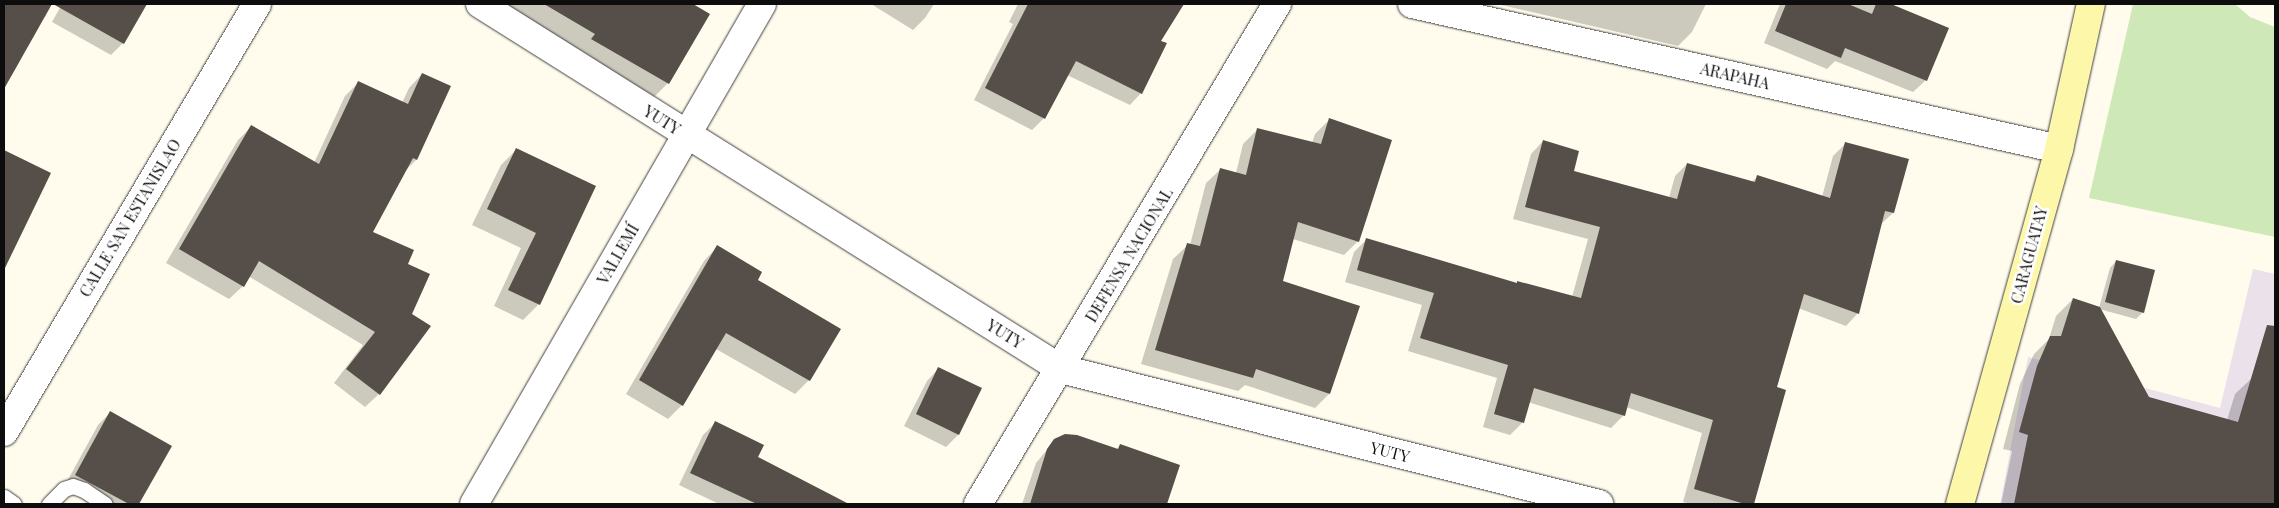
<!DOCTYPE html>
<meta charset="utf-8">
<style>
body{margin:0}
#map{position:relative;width:2279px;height:508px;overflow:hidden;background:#fffced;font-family:"Playfair Display",serif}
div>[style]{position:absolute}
.industrial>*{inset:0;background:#ebe1eb}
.green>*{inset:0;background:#cfe8b7}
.shadow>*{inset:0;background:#0003}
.building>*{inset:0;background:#554e49}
.roads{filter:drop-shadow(0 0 1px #404040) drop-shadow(0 0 1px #404040)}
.lane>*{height:15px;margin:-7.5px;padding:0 7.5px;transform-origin:7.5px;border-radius:7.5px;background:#fff}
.street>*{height:28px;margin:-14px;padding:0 14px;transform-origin:14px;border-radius:14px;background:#fff}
.secondary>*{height:28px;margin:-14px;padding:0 14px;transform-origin:14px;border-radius:14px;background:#fdf7a9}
span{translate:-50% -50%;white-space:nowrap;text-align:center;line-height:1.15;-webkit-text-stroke:5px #fff;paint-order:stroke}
.street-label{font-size:16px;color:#0d0d0d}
.frame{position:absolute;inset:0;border:5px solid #0d0d0d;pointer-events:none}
</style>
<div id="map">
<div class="industrial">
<div style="clip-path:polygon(2253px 269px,2275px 274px,2275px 504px,2000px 504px,2028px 357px,2220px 408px)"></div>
</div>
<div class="green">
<div style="clip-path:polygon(2133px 4px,2235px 4px,2250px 17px,2275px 27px,2275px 237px,2089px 198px)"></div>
</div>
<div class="shadow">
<div style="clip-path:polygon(4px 4px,51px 4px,16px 65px,4px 77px)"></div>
<div style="clip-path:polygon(62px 4px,145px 4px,123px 43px,111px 55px,52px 22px)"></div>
<div style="clip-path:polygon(502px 4px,691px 4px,709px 14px,668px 83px,652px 99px,577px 55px,580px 50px)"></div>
<div style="clip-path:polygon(871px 4px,934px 4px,925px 18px,913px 30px)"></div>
<div style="clip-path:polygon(1018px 4px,1182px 4px,1159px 41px,1141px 93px,1130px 105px,1067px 75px,1044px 118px,1032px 130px,974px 100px,1013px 24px,1009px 22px)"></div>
<div style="clip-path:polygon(1497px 4px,1706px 4px,1692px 32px,1678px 46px)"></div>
<div style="clip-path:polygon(1780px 4px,1888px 4px,1947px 28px,1926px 80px,1913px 92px,1835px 61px,1827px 69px,1764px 43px)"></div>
<div style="clip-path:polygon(422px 74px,416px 160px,404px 172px,371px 232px,406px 265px,410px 315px,429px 326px,379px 394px,365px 407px,334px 383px,363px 345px,248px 276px,243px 286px,229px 299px,166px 263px,238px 140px,251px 127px,314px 163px,345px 96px,359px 82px,402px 103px,409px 88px)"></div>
<div style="clip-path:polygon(1329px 120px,1358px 241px,1344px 255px,1293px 239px,1282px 281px,1329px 394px,1315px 408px,1245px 385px,1238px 391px,1141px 364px,1173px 259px,1188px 245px,1190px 245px,1206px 183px,1221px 169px,1236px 173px,1243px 144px,1258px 129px,1312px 143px,1315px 134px)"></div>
<div style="clip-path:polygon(1543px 141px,1572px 172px,1669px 198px,1675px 176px,1687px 164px,1751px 183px,1757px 177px,1822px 197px,1833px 156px,1846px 143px,1893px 213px,1880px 225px,1858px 313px,1846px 326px,1798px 308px,1775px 388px,1784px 391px,1752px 504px,1692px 504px,1683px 502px,1702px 433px,1626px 407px,1624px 415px,1611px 428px,1528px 402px,1523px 422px,1510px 435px,1483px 427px,1497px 378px,1408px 351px,1422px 305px,1345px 282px,1354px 252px,1367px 239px,1516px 284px,1518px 282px,1572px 297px,1588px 239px,1513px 219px,1531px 154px)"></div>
<div style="clip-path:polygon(516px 150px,594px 187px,539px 304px,523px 320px,494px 306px,521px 248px,472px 225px,501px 165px)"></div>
<div style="clip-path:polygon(4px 151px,49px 173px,4px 254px)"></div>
<div style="clip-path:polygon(717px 247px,756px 280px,809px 380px,795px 394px,716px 349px,682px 405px,668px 419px,626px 394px,704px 261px)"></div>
<div style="clip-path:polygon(2116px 261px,2143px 312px,2136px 319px,2099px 309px,2148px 399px,2227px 420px,2235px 394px,2252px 378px,2275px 384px,2275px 452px,2268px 474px,2275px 477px,2275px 504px,2001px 504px,2012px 451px,2003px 449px,2020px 384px,2034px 354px,2049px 339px,2056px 316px,2073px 299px,2099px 308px,2110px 268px)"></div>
<div style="clip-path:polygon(939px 368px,980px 389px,958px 435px,946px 447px,904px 426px,927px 381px)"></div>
<div style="clip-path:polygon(110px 413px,170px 446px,137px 504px,95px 504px,64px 487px,98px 425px)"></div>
<div style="clip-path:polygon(715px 423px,757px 458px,846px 504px,719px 504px,679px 485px,703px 435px)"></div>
<div style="clip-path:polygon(1055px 440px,1116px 450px,1120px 446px,1179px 466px,1166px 504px,1022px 504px,1036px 463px)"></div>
</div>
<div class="building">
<div style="clip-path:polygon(4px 4px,52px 4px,4px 89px)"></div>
<div style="clip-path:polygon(53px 4px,147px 4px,124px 44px)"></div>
<div style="clip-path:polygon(544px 4px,693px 4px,710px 14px,669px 84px,591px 39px,595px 34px)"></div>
<div style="clip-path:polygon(1028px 4px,1184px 4px,1161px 41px,1167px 43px,1142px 94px,1076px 61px,1045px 119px,985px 88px)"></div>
<div style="clip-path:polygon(1786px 4px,1848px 4px,1872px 14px,1876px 4px,1891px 4px,1949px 28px,1927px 81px,1845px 48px,1841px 58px,1775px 31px)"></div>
<div style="clip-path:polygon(422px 73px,451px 86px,417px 160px,413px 158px,373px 232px,414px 250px,408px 264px,430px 274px,412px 314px,431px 326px,380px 395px,346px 369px,375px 332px,259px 261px,244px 287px,179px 249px,251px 125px,319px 164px,358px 81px,408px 104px)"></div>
<div style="clip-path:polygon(1329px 118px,1392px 140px,1359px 242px,1298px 222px,1283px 281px,1360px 306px,1330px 394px,1256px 369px,1253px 378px,1155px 350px,1187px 243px,1200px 246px,1220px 168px,1246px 175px,1257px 128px,1321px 144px)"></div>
<div style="clip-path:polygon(1543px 140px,1579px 151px,1574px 171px,1677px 199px,1687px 163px,1755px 182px,1757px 175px,1830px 198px,1845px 142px,1909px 159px,1894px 213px,1885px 211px,1859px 314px,1804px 294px,1777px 387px,1786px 390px,1754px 504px,1745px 504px,1694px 489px,1713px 420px,1631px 393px,1625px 416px,1534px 388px,1524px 423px,1494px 414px,1508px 365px,1420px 338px,1434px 293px,1357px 270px,1366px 238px,1517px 283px,1517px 281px,1581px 298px,1600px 227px,1525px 207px)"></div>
<div style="clip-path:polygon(516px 148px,596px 186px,540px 305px,508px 290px,536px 233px,487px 209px)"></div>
<div style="clip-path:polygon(4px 150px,51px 173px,4px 270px)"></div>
<div style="clip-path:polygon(717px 245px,762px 272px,758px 280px,841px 329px,810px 381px,726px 333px,683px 406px,639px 380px)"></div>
<div style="clip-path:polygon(2116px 260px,2155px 270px,2144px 313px,2105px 302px)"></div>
<div style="clip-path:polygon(2073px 298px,2100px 307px,2149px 397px,2238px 422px,2267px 325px,2275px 326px,2275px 504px,2014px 504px,2028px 435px,2019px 432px,2037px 366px,2050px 336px,2061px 336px)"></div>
<div style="clip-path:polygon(938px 367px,982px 388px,959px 435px,916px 414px)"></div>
<div style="clip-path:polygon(110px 411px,172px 446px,139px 504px,129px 504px,75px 475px)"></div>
<div style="clip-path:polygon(715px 421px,764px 445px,758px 457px,849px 504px,757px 504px,690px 473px)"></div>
<div style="clip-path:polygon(1065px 434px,1077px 435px,1118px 449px,1120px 444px,1180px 465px,1167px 504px,1030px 504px,1047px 449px,1054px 439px)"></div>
</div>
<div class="roads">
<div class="lane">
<div style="left:4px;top:497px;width:12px;rotate:35deg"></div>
<div style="left:49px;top:504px;width:21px;rotate:-45deg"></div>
<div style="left:64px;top:489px;width:9px;rotate:-18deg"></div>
<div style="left:73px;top:486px;width:12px;rotate:20deg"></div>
<div style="left:84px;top:490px;width:25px;rotate:34deg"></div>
</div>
<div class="street">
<div style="left:480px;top:4px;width:686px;rotate:32.14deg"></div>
<div style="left:1061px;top:369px;width:555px;rotate:14.09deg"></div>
<div style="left:1412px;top:4px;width:663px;rotate:12.63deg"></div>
<div style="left:4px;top:432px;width:497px;rotate:-59.4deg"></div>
<div style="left:474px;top:504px;width:577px;rotate:-60.06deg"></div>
<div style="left:978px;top:504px;width:583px;rotate:-59.12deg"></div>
</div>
<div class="secondary">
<div style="left:1960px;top:504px;width:369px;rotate:-74.4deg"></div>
<div style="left:2059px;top:149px;width:148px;rotate:-77.6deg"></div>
</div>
</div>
<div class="street-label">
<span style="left:1735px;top:76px;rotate:13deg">ARAPAHA</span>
<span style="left:662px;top:120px;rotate:32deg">YUTY</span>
<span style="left:130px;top:218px;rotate:-59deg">CALLE SAN ESTANISLAO</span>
<span style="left:618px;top:254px;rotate:-60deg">VALLEMÍ</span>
<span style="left:1129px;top:255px;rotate:-59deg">DEFENSA NACIONAL</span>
<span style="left:2029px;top:255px;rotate:-75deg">CARAGUATAY</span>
<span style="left:1005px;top:334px;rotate:32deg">YUTY</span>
<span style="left:1390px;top:452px;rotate:14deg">YUTY</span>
</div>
<div class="frame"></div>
</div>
